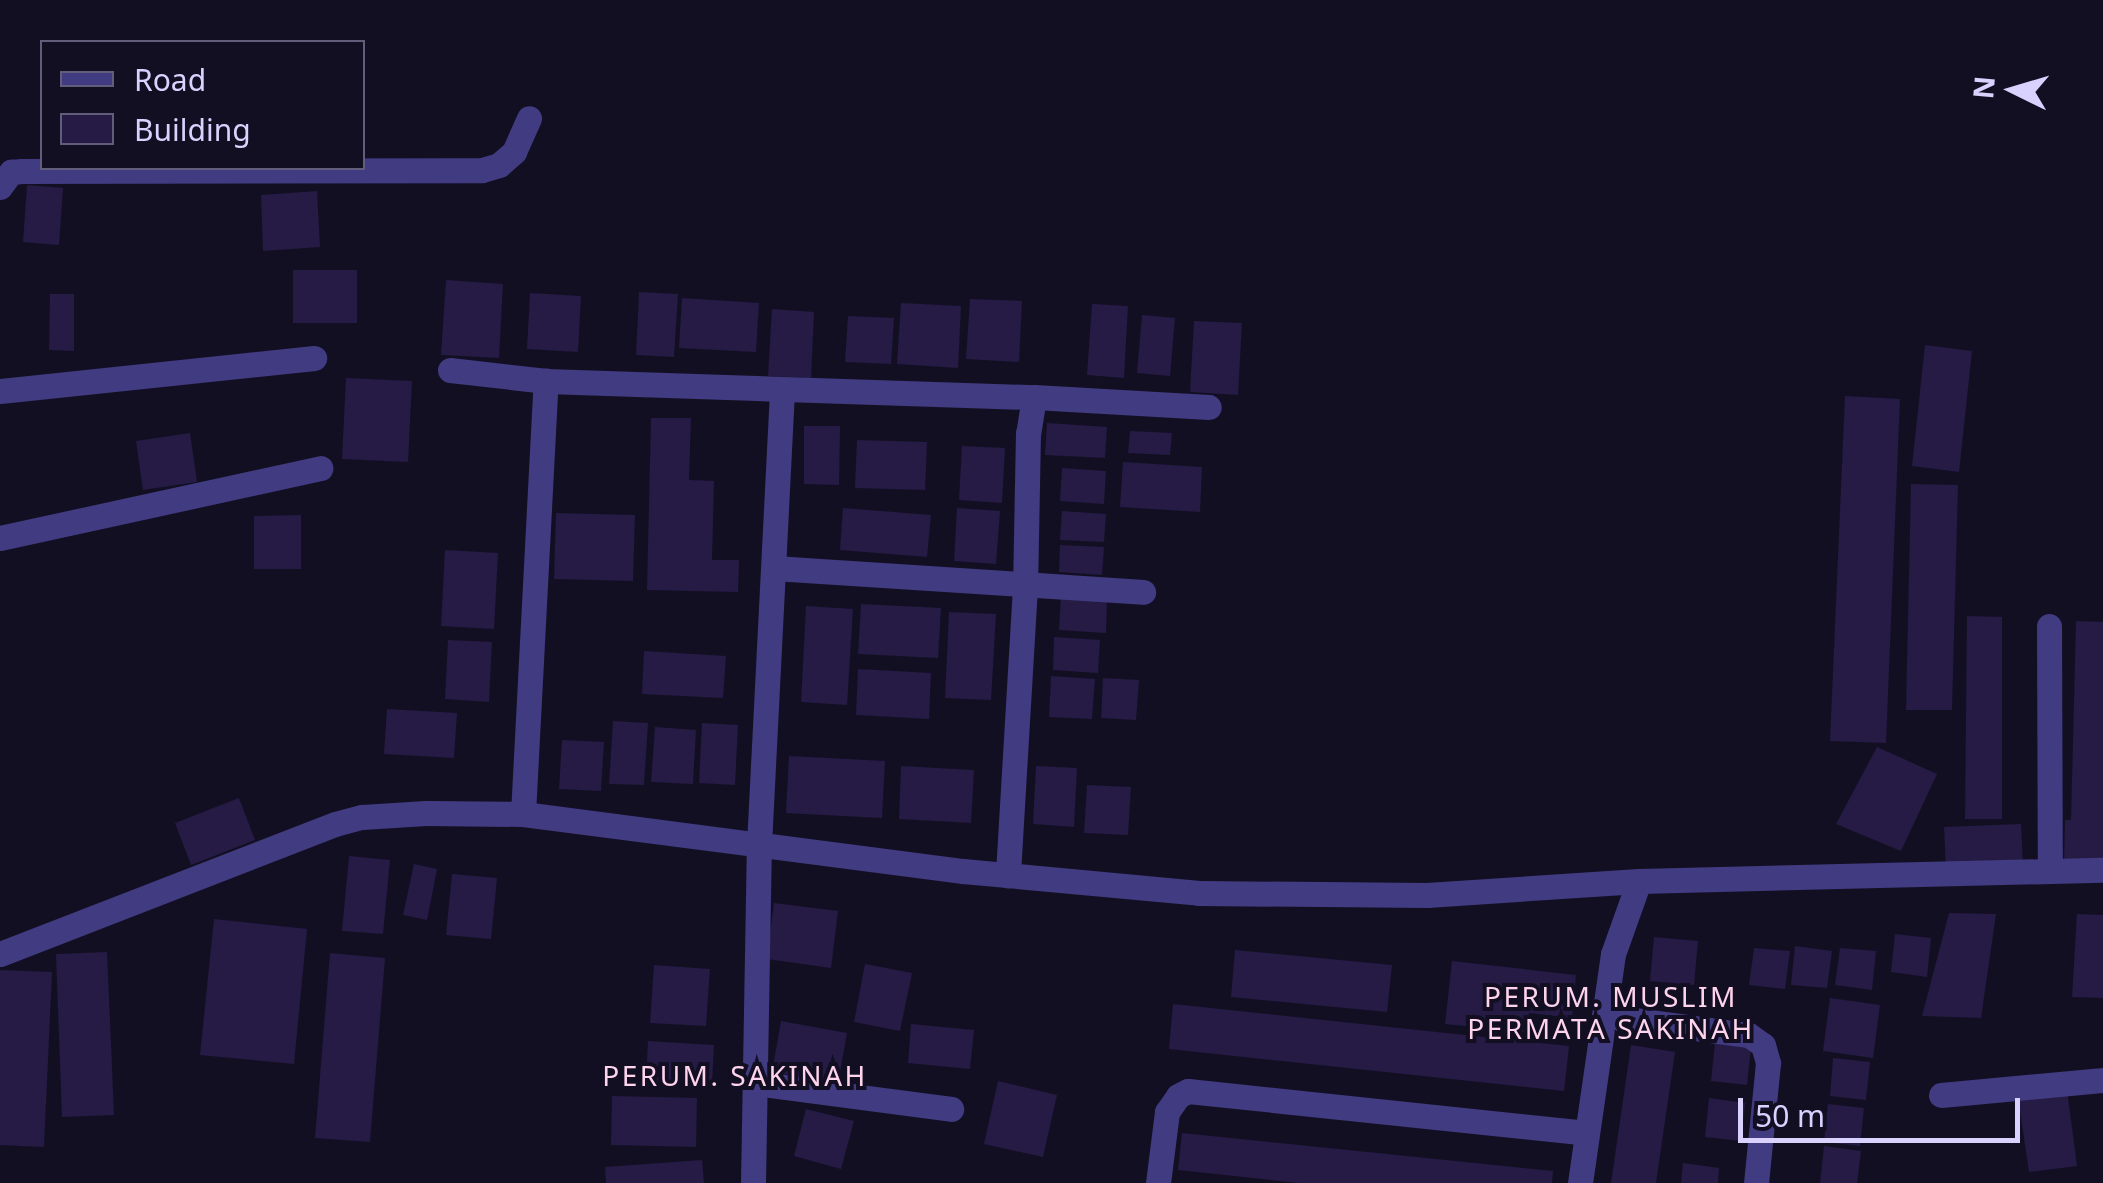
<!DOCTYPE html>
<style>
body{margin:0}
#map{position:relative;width:2103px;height:1183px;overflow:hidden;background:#130f23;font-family:"Noto Sans",sans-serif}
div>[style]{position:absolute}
.building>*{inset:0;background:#251b44}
.street>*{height:25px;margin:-12.5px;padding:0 12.5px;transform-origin:12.5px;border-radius:12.5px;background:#413b81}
span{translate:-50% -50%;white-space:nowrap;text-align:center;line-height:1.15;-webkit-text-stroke:8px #130f23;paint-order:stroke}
.neighbourhood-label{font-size:28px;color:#fed4ed;letter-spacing:2.5px}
.legend{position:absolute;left:40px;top:40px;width:325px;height:130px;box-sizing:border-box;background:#130f23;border:2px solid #625d7b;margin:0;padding:12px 18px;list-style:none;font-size:30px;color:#d9d2fe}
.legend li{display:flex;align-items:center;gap:20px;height:50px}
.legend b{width:50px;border:2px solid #625d7b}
.north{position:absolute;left:1963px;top:40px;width:100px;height:100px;-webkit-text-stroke:8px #130f23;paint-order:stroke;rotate:275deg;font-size:28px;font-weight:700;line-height:40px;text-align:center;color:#d9d2fe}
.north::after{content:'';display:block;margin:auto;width:35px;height:45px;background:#d9d2fe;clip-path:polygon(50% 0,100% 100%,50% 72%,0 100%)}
.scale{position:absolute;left:1738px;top:1098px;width:282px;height:45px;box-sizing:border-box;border:5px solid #d9d2fe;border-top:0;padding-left:12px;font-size:30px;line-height:35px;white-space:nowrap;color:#d9d2fe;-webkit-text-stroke:8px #130f23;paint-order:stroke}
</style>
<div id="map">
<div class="building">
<div style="clip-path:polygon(27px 185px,63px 188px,59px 245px,23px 242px)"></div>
<div style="clip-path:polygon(317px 191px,320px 247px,263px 251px,261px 195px)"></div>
<div style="clip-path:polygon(293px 270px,357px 270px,357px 323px,293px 323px)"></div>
<div style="clip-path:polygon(446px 280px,503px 284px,499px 358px,441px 355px)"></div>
<div style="clip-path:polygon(639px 292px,678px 294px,674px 357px,636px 355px)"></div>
<div style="clip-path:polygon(530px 293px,581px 296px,578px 352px,527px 349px)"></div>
<div style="clip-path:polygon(50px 294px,74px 294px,74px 351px,49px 350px)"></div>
<div style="clip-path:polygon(682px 298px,759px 303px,756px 352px,679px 348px)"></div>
<div style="clip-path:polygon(970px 299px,1022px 301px,1019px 362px,966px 359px)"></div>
<div style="clip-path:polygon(901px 303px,961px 306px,958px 368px,897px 364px)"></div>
<div style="clip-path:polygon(1092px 304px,1128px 306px,1124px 378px,1087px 375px)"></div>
<div style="clip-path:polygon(772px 309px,814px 312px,811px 378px,768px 376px)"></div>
<div style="clip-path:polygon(1142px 315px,1175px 318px,1170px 376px,1137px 373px)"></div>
<div style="clip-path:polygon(848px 316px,894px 318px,891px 364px,845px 362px)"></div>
<div style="clip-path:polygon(1194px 321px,1242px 323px,1238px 395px,1190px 392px)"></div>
<div style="clip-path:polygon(1925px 345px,1972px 351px,1959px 472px,1912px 466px)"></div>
<div style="clip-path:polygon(346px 378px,412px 381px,408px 462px,342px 459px)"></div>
<div style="clip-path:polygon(1845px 396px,1900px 399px,1886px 743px,1830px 741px)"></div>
<div style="clip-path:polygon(651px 418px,691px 418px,689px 480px,714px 481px,712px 560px,739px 560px,738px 592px,647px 590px)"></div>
<div style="clip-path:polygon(1047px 423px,1107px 427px,1105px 458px,1045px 455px)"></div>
<div style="clip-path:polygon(804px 426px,840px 426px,839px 485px,804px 484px)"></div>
<div style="clip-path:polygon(1130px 431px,1172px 433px,1170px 455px,1128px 453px)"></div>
<div style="clip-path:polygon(190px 433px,197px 482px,143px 490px,136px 441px)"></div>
<div style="clip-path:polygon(857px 440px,927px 442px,925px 490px,855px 488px)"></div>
<div style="clip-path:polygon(962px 446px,1005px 448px,1002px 503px,959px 500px)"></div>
<div style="clip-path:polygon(1123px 462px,1202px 467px,1200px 512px,1120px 507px)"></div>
<div style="clip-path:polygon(1062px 468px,1106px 471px,1104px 504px,1060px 501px)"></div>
<div style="clip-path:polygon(1911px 484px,1958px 485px,1952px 710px,1906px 710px)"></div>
<div style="clip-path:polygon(843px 508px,931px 515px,927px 557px,840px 550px)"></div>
<div style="clip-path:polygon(957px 508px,1000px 511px,996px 564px,954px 561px)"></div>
<div style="clip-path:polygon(1062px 511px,1106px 514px,1104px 542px,1060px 540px)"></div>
<div style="clip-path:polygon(556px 513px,635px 515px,633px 581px,554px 579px)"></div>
<div style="clip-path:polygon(301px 515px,301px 569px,254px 569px,254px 516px)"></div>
<div style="clip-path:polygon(1060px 545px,1104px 547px,1102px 575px,1059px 572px)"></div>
<div style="clip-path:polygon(445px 550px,498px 553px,494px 629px,441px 626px)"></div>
<div style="clip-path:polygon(1061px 594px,1107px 597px,1106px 633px,1059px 630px)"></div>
<div style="clip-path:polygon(861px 604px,941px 608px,938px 658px,858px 654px)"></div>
<div style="clip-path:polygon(806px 606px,853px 609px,847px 705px,801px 702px)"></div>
<div style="clip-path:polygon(949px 612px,996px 614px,991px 700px,945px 698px)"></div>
<div style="clip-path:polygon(1967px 616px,2002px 617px,2002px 819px,1965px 819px)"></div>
<div style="clip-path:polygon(2076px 621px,2103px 622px,2103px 865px,2064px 864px,2065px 820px,2071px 820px)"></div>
<div style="clip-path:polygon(1054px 637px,1100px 640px,1098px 673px,1053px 670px)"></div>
<div style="clip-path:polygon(448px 640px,492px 642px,489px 702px,445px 699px)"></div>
<div style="clip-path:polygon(644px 651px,726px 656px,723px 698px,642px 694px)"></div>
<div style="clip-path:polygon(858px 669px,931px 673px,929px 719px,856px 715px)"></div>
<div style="clip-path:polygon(1051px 676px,1095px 679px,1092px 719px,1049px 717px)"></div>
<div style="clip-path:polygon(1103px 678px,1139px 680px,1136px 720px,1101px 718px)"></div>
<div style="clip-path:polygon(387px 709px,457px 713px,454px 758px,384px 754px)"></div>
<div style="clip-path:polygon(613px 721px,648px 723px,644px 785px,609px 784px)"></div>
<div style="clip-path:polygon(702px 723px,738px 725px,735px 785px,699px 783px)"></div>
<div style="clip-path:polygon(655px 727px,696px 730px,693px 784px,651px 782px)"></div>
<div style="clip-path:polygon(562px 740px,604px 742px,601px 791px,559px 789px)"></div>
<div style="clip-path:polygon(1877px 747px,1937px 774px,1901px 851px,1836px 824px)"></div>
<div style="clip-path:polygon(789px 756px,885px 761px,882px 818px,786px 813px)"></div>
<div style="clip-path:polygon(901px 766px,974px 770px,971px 823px,899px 819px)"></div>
<div style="clip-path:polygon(1036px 766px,1077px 768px,1074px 827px,1033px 824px)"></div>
<div style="clip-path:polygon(1087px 785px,1131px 787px,1128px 835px,1084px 833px)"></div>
<div style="clip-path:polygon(239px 798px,255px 840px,191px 865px,175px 823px)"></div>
<div style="clip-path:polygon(2021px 824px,2023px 867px,1946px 870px,1944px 827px)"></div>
<div style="clip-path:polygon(349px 856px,390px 860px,383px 934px,342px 931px)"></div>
<div style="clip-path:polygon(414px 864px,437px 869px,427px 920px,403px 915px)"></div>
<div style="clip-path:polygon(452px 874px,497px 878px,491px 939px,446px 935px)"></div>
<div style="clip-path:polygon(774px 903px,838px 911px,831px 968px,767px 959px)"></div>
<div style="clip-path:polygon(1949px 913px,1996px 914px,1981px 1018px,1922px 1016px)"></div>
<div style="clip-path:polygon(2077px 914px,2103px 915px,2103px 998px,2072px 997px)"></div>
<div style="clip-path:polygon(214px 919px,307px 929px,294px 1064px,200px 1055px)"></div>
<div style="clip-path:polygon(1895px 934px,1931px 938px,1927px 977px,1891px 972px)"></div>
<div style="clip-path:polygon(1654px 937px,1698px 941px,1694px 985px,1650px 981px)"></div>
<div style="clip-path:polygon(1795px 946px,1832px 951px,1827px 988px,1791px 985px)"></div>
<div style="clip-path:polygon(1754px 948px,1790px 951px,1785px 989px,1749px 985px)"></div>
<div style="clip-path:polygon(1840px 948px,1876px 951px,1872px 990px,1835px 985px)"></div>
<div style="clip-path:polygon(1235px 950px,1392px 965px,1387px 1012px,1231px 997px)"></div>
<div style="clip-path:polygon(107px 952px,114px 1115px,62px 1117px,56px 954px)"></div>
<div style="clip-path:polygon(330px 953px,385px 958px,370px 1142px,315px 1138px)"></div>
<div style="clip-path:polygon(1452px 961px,1576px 975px,1572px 1018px,1529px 1013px,1527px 1032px,1445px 1024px)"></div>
<div style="clip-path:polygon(865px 964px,912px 973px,900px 1031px,854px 1022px)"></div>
<div style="clip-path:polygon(654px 965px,710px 969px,706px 1026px,650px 1023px)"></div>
<div style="clip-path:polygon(0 970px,52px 972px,44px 1147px,0 1145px)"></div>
<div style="clip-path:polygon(1830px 998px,1880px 1005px,1873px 1058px,1823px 1051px)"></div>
<div style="clip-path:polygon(1173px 1004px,1569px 1046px,1564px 1091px,1169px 1049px)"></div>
<div style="clip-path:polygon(781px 1021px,847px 1033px,838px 1084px,772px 1072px)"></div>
<div style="clip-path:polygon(911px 1024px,974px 1030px,970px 1069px,908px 1063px)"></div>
<div style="clip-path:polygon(648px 1041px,714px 1045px,712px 1084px,646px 1081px)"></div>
<div style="clip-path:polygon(1715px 1043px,1751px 1047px,1747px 1085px,1711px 1081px)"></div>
<div style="clip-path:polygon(1631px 1045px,1675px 1052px,1656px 1183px,1611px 1183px)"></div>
<div style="clip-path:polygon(1833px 1058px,1870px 1062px,1866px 1100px,1830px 1096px)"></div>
<div style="clip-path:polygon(998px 1081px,1057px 1095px,1043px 1157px,984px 1144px)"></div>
<div style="clip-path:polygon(2067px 1090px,2077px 1166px,2029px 1172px,2018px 1097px)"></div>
<div style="clip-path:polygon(612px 1096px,697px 1098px,696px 1147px,611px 1145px)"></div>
<div style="clip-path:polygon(1709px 1098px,1745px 1103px,1741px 1141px,1705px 1137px)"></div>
<div style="clip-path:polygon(1828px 1104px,1864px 1108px,1860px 1146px,1824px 1142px)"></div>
<div style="clip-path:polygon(806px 1109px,854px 1121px,841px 1169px,794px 1156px)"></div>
<div style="clip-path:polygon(1182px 1133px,1553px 1171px,1552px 1183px,1299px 1183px,1178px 1170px)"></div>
<div style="clip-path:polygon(1824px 1146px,1861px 1151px,1857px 1183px,1820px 1183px)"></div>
<div style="clip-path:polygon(702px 1160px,704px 1183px,606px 1183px,605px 1167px)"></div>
<div style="clip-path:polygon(1683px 1163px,1719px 1168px,1718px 1183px,1681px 1183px)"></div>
</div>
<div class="street">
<div style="left:0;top:187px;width:19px;rotate:-54deg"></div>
<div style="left:11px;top:172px;width:11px;rotate:-5deg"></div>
<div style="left:22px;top:171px;width:460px;rotate:-0.1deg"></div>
<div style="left:482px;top:170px;width:18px;rotate:-16deg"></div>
<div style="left:499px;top:165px;width:20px;rotate:-41deg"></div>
<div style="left:514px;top:152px;width:37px;rotate:-66deg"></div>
<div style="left:450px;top:370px;width:97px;rotate:6.5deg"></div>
<div style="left:0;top:391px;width:316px;rotate:-6deg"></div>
<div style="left:1034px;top:397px;width:175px;rotate:3.3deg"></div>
<div style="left:0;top:538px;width:328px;rotate:-12.3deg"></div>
<div style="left:774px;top:568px;width:370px;rotate:3.7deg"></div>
<div style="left:2049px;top:626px;width:245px;rotate:89.8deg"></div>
<div style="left:523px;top:814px;width:434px;rotate:-87deg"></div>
<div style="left:546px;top:381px;width:488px;rotate:1.9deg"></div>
<div style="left:1034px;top:397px;width:36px;rotate:99deg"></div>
<div style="left:1028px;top:433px;width:154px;rotate:91.1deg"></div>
<div style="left:1025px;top:587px;width:289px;rotate:93.4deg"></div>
<div style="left:0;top:954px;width:359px;rotate:-21.2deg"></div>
<div style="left:335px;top:824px;width:28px;rotate:-15deg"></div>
<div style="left:362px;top:817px;width:64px;rotate:-3.6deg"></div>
<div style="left:426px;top:813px;width:97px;rotate:0.6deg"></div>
<div style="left:523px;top:814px;width:444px;rotate:7.4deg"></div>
<div style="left:963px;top:871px;width:237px;rotate:5.3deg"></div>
<div style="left:1199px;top:893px;width:228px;rotate:0.5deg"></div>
<div style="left:1427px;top:895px;width:212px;rotate:-3.8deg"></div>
<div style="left:1639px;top:881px;width:464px;rotate:-1.4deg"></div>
<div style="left:1604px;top:1016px;width:146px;rotate:7.5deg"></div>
<div style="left:1749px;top:1035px;width:17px;rotate:36deg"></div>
<div style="left:1763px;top:1045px;width:19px;rotate:74deg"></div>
<div style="left:1768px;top:1063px;width:121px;rotate:95.7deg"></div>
<div style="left:754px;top:1083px;width:199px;rotate:7.5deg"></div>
<div style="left:1941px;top:1095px;width:163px;rotate:-5.3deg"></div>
<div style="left:753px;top:1183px;width:338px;rotate:-89deg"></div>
<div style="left:759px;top:845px;width:456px;rotate:-87.1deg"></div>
<div style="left:1158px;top:1183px;width:72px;rotate:-82.8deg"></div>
<div style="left:1167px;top:1112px;width:19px;rotate:-55deg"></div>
<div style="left:1178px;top:1096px;width:11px;rotate:-27deg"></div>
<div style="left:1188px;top:1091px;width:401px;rotate:6deg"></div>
<div style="left:1580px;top:1183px;width:231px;rotate:-81.8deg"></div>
<div style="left:1613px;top:954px;width:77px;rotate:-70.4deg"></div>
</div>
<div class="neighbourhood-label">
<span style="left:1611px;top:1012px">PERUM. MUSLIM<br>PERMATA SAKINAH</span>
<span style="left:735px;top:1075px">PERUM. SAKINAH</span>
</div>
<ul class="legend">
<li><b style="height:12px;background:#413b81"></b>Road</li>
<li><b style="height:28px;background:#251b44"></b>Building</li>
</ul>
<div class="north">N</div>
<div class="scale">50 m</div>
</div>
